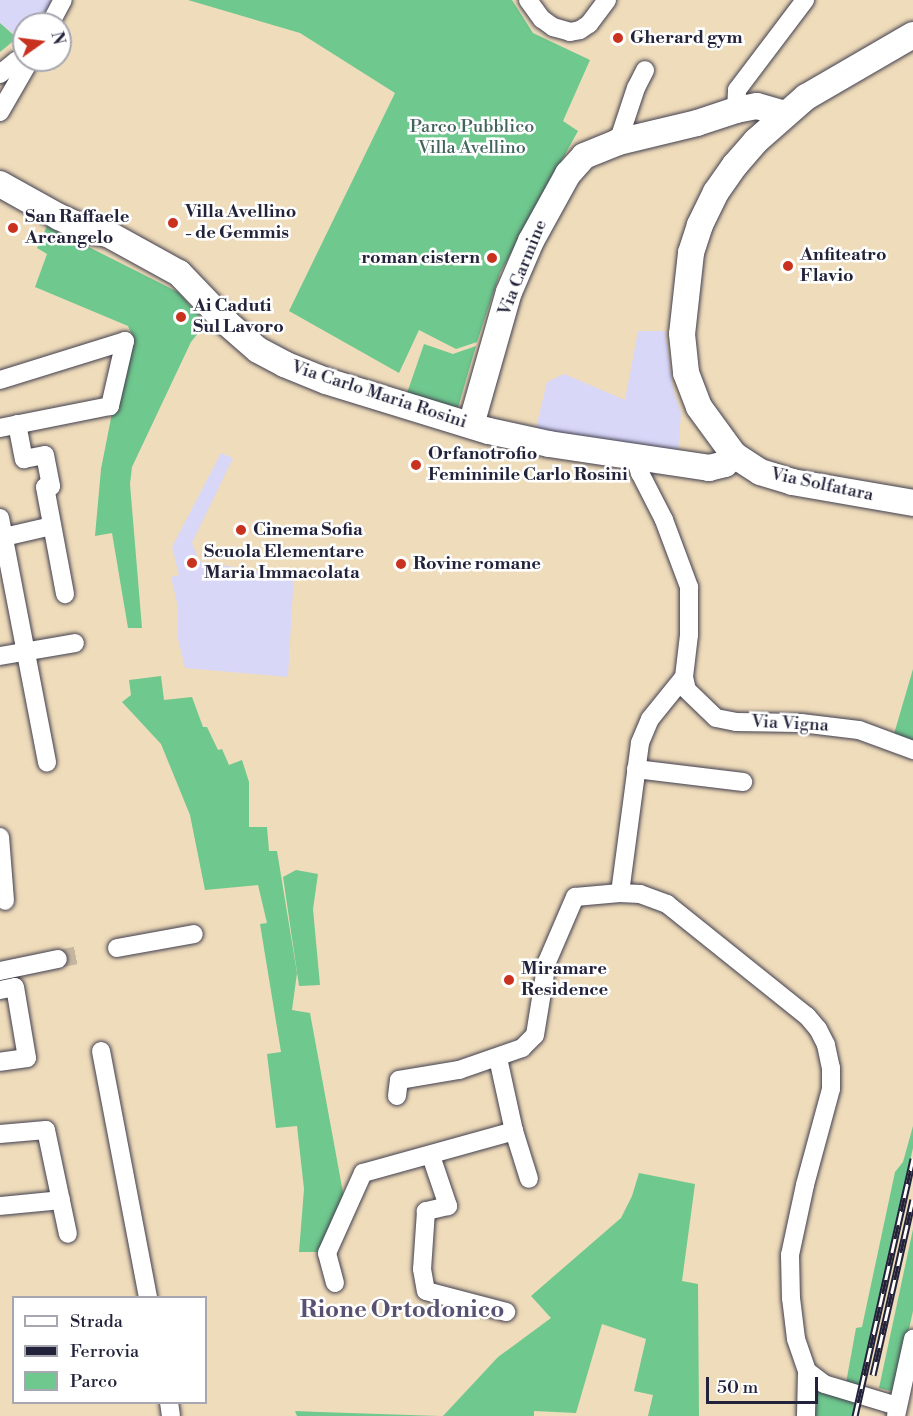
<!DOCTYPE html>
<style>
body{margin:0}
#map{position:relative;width:913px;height:1416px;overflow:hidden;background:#efdcba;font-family:"Libre Bodoni",serif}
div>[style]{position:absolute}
.built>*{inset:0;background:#d8d7f8}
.green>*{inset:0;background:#6fc88e}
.street-tunnel>*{height:18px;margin-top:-9px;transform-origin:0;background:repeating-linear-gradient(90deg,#c6b7a1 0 18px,transparent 0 27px)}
.roads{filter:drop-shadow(0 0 2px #413e4e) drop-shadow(0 0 2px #413e4e)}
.street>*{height:18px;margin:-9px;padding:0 9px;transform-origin:9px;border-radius:9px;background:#fff}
.secondary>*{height:26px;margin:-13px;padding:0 13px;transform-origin:13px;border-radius:13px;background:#fff}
.rail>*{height:7px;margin-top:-3.5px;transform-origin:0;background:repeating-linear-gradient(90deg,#fff 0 14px,#22223b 0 28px);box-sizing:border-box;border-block:2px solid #22223b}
.dots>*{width:16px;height:16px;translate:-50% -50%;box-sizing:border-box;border:3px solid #fff;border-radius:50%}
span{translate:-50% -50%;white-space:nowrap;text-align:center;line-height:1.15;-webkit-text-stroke:5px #fff;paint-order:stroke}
.poi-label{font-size:18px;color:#22223b;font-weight:700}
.left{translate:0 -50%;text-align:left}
.right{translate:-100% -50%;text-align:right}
.park-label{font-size:18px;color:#41645c}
.street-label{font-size:18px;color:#22223b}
.district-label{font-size:24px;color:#585172;font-weight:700}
.legend{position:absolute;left:12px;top:1296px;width:195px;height:108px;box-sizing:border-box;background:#fff;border:2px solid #a7a7b1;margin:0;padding:8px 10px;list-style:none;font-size:18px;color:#22223b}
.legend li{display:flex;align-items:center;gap:12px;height:30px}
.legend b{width:30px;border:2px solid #a7a7b1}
.north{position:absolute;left:12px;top:12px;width:60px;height:60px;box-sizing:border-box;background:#fff;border:2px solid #a7a7b1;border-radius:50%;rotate:76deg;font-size:16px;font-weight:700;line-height:24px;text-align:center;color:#22223b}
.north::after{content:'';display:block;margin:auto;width:21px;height:27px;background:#c8321e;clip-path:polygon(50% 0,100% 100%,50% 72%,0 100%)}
.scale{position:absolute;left:706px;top:1377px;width:112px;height:27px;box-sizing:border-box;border:3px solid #22223b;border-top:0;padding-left:8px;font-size:18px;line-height:21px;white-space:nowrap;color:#22223b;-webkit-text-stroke:4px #fff;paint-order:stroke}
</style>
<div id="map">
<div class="built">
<div style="clip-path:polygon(0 0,52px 0,39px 24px,24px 24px,24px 42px,0 23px)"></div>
<div style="clip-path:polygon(638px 331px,665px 331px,673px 389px,681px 413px,678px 454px,535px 432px,547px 382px,564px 374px,625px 400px)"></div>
<div style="clip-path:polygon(221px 453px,233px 458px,192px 543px,199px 561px,256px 571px,294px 571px,288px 677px,185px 668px,178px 639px,178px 607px,171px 577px,179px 575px,172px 547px)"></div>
</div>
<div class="green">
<div style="clip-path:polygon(188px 0,512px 0,533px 33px,590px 60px,563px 121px,578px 131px,500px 273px,477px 342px,456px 349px,419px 330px,399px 373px,289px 311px,395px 93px,300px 33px)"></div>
<div style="clip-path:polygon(0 23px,17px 38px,0 52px)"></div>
<div style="clip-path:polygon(47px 226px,178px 292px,206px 323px,191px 342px,132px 467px,130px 484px,142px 628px,128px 628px,112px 533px,95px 536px,101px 469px,113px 408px,134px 340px,128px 326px,35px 287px,47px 254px,37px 248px)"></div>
<div style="clip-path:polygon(424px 344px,453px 354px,476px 346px,457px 411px,406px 396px)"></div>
<div style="clip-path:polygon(913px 669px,913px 742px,894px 734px)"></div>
<div style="clip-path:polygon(161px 676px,164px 700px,192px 697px,203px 727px,207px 727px,218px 750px,222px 749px,229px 765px,242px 760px,249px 782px,249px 827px,267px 827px,269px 851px,277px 851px,297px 973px,292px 1010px,310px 1013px,344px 1198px,323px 1252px,299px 1252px,304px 1189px,297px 1126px,276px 1128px,267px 1054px,281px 1052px,260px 924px,267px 923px,258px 885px,205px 890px,190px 815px,161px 744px,122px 702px,131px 695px,129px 680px)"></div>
<div style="clip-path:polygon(296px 870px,318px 874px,313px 909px,320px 985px,299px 986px,283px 877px)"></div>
<div style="clip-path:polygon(913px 1126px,913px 1148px,859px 1386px,846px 1383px,856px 1328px,862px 1327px,895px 1172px,903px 1162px)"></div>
<div style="clip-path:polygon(639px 1173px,695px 1184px,682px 1281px,698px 1284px,699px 1416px,648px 1416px,653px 1395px,634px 1391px,646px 1339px,602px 1324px,576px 1413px,534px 1411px,534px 1416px,443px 1416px,498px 1357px,551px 1318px,531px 1296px,621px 1218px,632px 1196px)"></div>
<div style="clip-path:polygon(913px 1229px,913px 1311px,895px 1392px,879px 1388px)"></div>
<div style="clip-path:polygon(826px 1391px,856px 1399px,852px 1416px,811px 1416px,811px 1400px,816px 1392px)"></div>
<div style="clip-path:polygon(295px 1411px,319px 1412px,439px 1416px,297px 1416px)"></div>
</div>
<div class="street-tunnel">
<div style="left:58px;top:959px;width:26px;rotate:-11deg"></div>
</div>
<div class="roads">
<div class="street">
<div style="left:528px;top:0;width:24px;rotate:54deg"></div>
<div style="left:542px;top:19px;width:14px;rotate:36deg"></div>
<div style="left:553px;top:27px;width:18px;rotate:16deg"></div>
<div style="left:570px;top:32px;width:10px;rotate:-11deg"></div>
<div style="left:580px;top:30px;width:11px;rotate:-34deg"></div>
<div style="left:589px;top:24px;width:30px;rotate:-53deg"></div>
<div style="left:50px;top:24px;width:27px;rotate:-62deg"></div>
<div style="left:0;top:74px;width:21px;rotate:-39deg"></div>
<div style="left:16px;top:61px;width:12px;rotate:9deg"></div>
<div style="left:736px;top:110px;width:20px;rotate:-87deg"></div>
<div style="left:737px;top:90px;width:113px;rotate:-52.9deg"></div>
<div style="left:0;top:112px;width:60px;rotate:-60deg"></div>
<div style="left:618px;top:142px;width:57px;rotate:-71.6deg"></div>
<div style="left:636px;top:88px;width:20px;rotate:-63deg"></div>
<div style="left:0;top:380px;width:131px;rotate:-17.3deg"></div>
<div style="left:125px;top:341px;width:67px;rotate:103deg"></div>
<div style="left:110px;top:406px;width:112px;rotate:168.7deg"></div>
<div style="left:17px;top:424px;width:36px;rotate:79deg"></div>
<div style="left:24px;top:459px;width:21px;rotate:-11deg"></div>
<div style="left:45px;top:455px;width:32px;rotate:79deg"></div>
<div style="left:51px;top:486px;width:6px;rotate:171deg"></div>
<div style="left:45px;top:487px;width:109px;rotate:79.4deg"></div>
<div style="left:635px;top:457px;width:17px;rotate:73deg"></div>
<div style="left:640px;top:473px;width:53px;rotate:62.9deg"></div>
<div style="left:664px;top:520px;width:72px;rotate:69.5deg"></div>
<div style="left:689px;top:587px;width:48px;rotate:90deg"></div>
<div style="left:689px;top:635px;width:42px;rotate:96.8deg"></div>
<div style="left:684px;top:677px;width:54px;rotate:129deg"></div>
<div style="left:650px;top:719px;width:26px;rotate:113deg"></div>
<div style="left:640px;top:743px;width:151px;rotate:97.6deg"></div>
<div style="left:620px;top:893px;width:20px;rotate:3deg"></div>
<div style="left:640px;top:894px;width:29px;rotate:20deg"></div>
<div style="left:667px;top:904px;width:179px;rotate:38.7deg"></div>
<div style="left:807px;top:1016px;width:17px;rotate:50deg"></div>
<div style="left:818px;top:1029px;width:18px;rotate:63deg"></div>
<div style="left:826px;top:1045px;width:24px;rotate:78deg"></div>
<div style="left:831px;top:1068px;width:21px;rotate:90deg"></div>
<div style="left:831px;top:1089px;width:99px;rotate:105.2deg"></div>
<div style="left:805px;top:1185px;width:72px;rotate:102.1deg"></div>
<div style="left:790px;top:1255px;width:43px;rotate:88.7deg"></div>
<div style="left:791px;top:1298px;width:41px;rotate:83deg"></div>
<div style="left:796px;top:1339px;width:34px;rotate:71deg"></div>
<div style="left:807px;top:1371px;width:21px;rotate:37deg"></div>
<div style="left:824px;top:1384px;width:76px;rotate:16.8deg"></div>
<div style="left:0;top:518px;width:249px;rotate:79.1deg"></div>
<div style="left:4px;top:537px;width:49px;rotate:-12.9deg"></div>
<div style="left:0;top:656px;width:76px;rotate:-9.8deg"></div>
<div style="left:684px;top:677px;width:13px;rotate:77deg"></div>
<div style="left:687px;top:690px;width:40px;rotate:44deg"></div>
<div style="left:716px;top:718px;width:20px;rotate:11deg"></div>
<div style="left:736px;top:722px;width:65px;rotate:0.9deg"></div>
<div style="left:801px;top:723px;width:58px;rotate:6.9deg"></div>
<div style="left:859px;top:730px;width:58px;rotate:20.3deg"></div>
<div style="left:636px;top:769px;width:108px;rotate:6.9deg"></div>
<div style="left:0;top:837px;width:64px;rotate:85.5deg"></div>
<div style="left:117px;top:948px;width:78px;rotate:-10.3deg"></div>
<div style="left:0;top:971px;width:59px;rotate:-11.7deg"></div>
<div style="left:0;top:990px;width:15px;rotate:-11deg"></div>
<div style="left:15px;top:987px;width:72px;rotate:80.4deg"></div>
<div style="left:27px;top:1058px;width:27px;rotate:172deg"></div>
<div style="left:101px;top:1051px;width:251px;rotate:79.2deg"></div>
<div style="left:397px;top:1096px;width:16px;rotate:-83deg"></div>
<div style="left:399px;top:1080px;width:61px;rotate:-9.5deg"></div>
<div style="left:459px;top:1070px;width:67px;rotate:-19.2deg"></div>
<div style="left:522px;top:1048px;width:18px;rotate:-45deg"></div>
<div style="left:535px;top:1035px;width:74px;rotate:-80.7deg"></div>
<div style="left:547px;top:962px;width:71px;rotate:-66.7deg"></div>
<div style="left:575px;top:897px;width:45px;rotate:-5.1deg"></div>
<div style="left:514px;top:1131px;width:50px;rotate:72.6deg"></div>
<div style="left:0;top:1134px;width:46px;rotate:-5deg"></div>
<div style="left:46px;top:1130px;width:106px;rotate:78.1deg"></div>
<div style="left:431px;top:1156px;width:53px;rotate:71.2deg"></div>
<div style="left:448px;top:1206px;width:23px;rotate:167deg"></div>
<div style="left:426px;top:1211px;width:58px;rotate:93.9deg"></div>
<div style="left:422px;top:1269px;width:22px;rotate:80deg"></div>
<div style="left:426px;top:1291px;width:83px;rotate:14.7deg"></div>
<div style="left:0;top:1206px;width:61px;rotate:-5.6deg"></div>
<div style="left:335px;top:1283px;width:31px;rotate:-105deg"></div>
<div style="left:327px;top:1253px;width:88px;rotate:-65.8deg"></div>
<div style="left:363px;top:1173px;width:157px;rotate:-15.5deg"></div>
<div style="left:514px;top:1131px;width:75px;rotate:-102.4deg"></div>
<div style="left:169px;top:1402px;width:14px;rotate:82deg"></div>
<div style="left:806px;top:1416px;width:45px;rotate:-88.7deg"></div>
<div style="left:896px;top:1416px;width:79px;rotate:-77.6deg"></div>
</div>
<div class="secondary">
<div style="left:913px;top:35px;width:124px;rotate:149.9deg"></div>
<div style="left:806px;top:97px;width:67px;rotate:138.7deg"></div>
<div style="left:756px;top:141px;width:32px;rotate:131deg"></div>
<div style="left:735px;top:165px;width:33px;rotate:125deg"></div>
<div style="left:716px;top:192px;width:37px;rotate:116deg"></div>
<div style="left:700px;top:225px;width:29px;rotate:108deg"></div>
<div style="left:691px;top:253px;width:81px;rotate:96.3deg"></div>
<div style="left:682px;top:334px;width:39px;rotate:84deg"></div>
<div style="left:686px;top:373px;width:36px;rotate:69deg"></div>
<div style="left:699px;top:407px;width:59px;rotate:53.9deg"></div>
<div style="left:734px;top:455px;width:31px;rotate:33deg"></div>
<div style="left:760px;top:472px;width:34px;rotate:17deg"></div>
<div style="left:792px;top:482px;width:123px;rotate:9.8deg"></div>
<div style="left:0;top:184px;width:68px;rotate:29.2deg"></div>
<div style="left:59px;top:217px;width:35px;rotate:24deg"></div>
<div style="left:91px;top:231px;width:17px;rotate:10deg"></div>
<div style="left:108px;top:234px;width:81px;rotate:28.8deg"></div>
<div style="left:179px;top:273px;width:69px;rotate:46.2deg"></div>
<div style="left:227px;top:323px;width:41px;rotate:41.1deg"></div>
<div style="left:258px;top:350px;width:30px;rotate:28deg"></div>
<div style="left:284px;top:364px;width:45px;rotate:22deg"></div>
<div style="left:326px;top:381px;width:170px;rotate:17.1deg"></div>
<div style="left:489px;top:431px;width:61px;rotate:12.2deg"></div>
<div style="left:549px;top:444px;width:162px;rotate:8.5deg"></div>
<div style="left:709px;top:468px;width:16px;rotate:-14deg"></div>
<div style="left:725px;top:464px;width:13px;rotate:-45deg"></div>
<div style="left:471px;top:425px;width:138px;rotate:-74.1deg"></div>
<div style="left:509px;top:292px;width:56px;rotate:-66.7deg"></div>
<div style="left:531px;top:241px;width:77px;rotate:-61.1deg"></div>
<div style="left:568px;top:174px;width:24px;rotate:-48deg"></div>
<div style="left:584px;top:156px;width:37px;rotate:-22deg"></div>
<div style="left:618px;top:142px;width:81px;rotate:-13.5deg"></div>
<div style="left:697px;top:123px;width:41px;rotate:-18.4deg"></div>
<div style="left:736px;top:110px;width:21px;rotate:-11deg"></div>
<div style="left:757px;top:106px;width:29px;rotate:16deg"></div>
</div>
</div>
<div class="rail">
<div style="left:873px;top:1375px;width:180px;rotate:-77.2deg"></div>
<div style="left:855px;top:1416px;width:264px;rotate:-77.3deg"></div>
</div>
<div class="dots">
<div style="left:618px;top:38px;background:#c8321e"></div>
<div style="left:173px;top:223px;background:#c8321e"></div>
<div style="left:13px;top:228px;background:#c8321e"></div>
<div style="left:492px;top:258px;background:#c8321e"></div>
<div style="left:788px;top:266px;background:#c8321e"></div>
<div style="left:181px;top:317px;background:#c8321e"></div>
<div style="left:416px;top:465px;background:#c8321e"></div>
<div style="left:241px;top:530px;background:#c8321e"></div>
<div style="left:192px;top:563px;background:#c8321e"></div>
<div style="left:401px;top:564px;background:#c8321e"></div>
<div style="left:509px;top:980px;background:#c8321e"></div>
</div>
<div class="poi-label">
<span class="left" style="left:630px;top:38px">Gherard gym</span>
<span class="left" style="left:185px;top:223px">Villa Avellino<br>- de Gemmis</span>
<span class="left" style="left:25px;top:228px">San Raffaele<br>Arcangelo</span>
<span class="left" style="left:800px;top:266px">Anfiteatro<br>Flavio</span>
<span class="right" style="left:480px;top:258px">roman cistern</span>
<span class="left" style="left:193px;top:317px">Ai Caduti<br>Sul Lavoro</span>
<span class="left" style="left:428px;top:465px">Orfanotrofio<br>Femininile Carlo Rosini</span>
<span class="left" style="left:253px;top:530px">Cinema Sofia</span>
<span class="left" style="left:204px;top:563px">Scuola Elementare<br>Maria Immacolata</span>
<span class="left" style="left:413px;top:564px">Rovine romane</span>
<span class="left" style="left:521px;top:980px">Miramare<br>Residence</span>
</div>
<div class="park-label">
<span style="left:472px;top:138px">Parco Pubblico<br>Villa Avellino</span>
</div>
<div class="street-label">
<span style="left:523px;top:268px;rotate:-68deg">Via Carmine</span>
<span style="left:379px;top:395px;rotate:18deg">Via Carlo Maria Rosini</span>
<span style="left:822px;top:485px;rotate:12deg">Via Solfatara</span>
<span style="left:790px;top:724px;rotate:3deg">Via Vigna</span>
</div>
<div class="district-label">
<span style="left:402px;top:1311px">Rione Ortodonico</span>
</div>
<ul class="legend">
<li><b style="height:8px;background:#fff"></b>Strada</li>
<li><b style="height:8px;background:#22223b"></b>Ferrovia</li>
<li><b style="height:16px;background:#6fc88e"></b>Parco</li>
</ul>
<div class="north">N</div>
<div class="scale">50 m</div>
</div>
